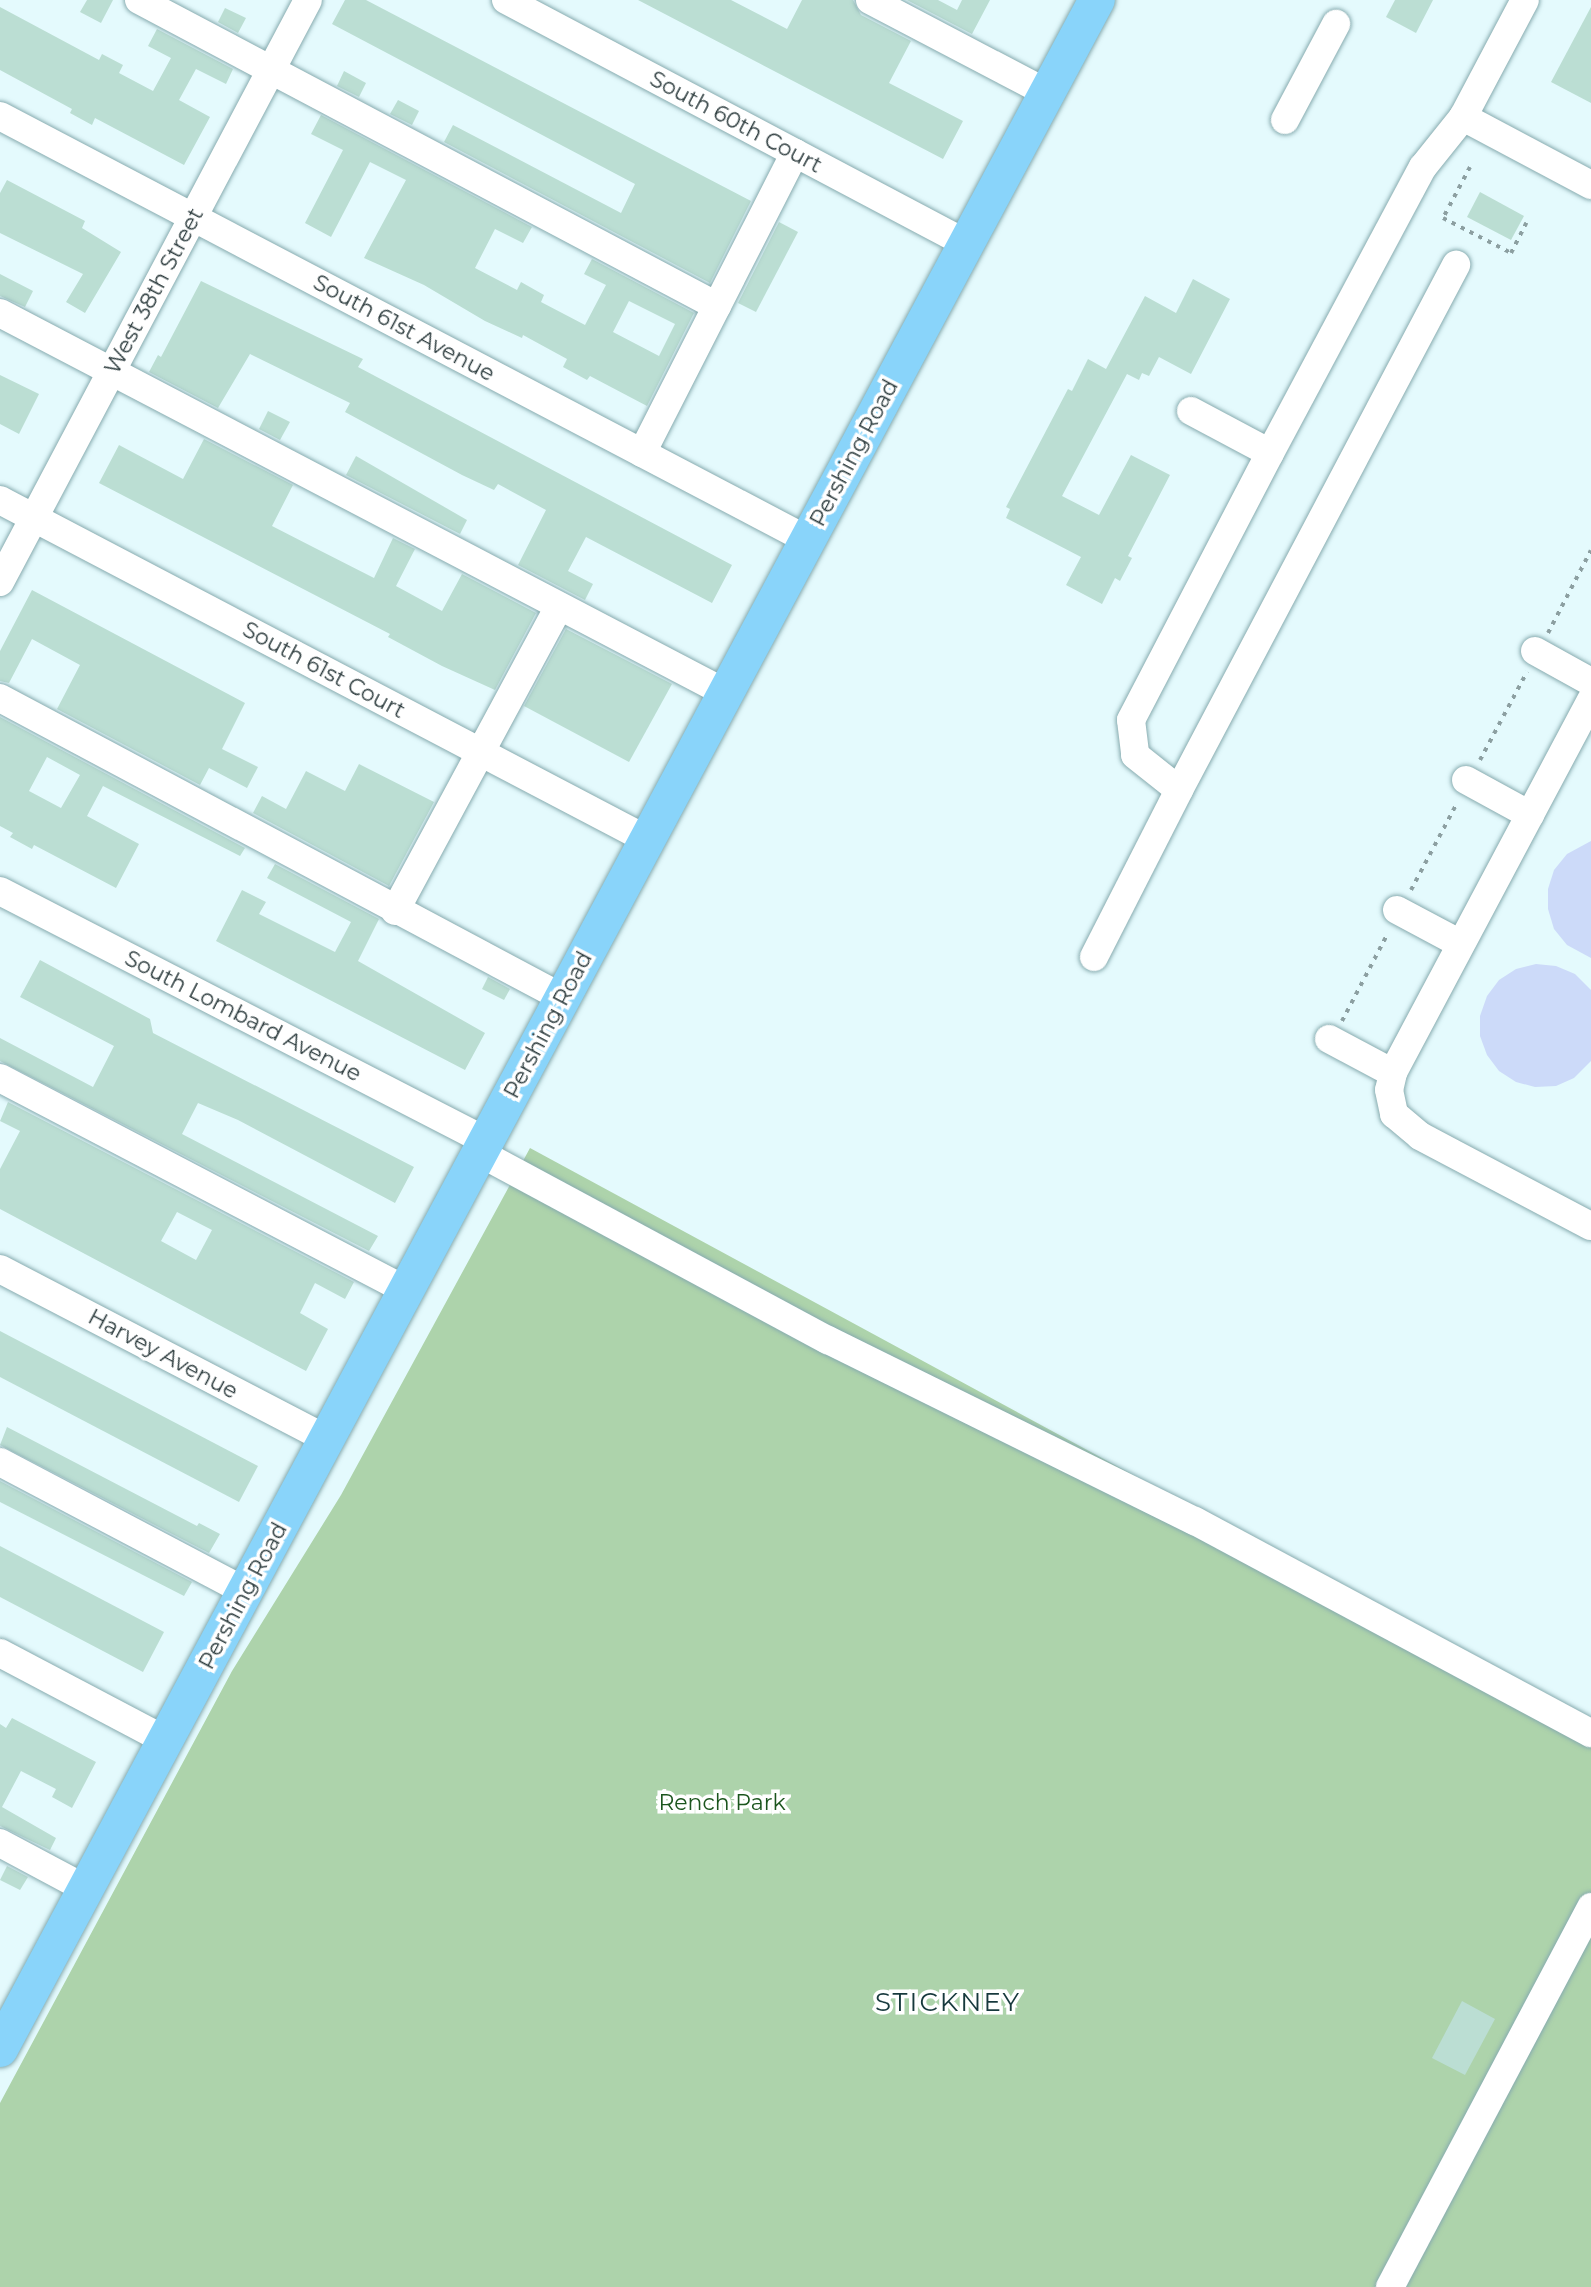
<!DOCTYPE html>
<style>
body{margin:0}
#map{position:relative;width:1591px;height:2287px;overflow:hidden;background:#e4fafd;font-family:Montserrat,sans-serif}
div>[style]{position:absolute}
.green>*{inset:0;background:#add3ab}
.water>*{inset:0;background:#ccdaf9}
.building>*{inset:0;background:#bbded3}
.path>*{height:4px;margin-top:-2px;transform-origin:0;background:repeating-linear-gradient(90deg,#8c9fa1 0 4px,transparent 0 10px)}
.roads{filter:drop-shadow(0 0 2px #87abaf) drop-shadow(0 0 2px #87abaf)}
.minor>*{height:28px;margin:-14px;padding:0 14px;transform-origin:14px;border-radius:14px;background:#fff}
.major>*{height:36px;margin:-18px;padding:0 18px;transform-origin:18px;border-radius:18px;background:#89d4fa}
span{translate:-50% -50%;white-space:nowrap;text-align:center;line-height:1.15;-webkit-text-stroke:7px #fff;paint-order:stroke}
.street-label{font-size:22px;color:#2e3d3f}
.park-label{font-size:22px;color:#1b551d}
.quarter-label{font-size:26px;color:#17393d;letter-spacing:2px}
</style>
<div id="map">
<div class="green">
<div style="clip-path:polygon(530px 1148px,1591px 1723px,1591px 2287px,0 2287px,0 2103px,232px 1671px,341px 1495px)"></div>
</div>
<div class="water">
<div style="clip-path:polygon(1591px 841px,1591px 958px,1567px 945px,1554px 929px,1548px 909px,1548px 889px,1554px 870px,1567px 854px)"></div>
<div style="clip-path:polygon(1536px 964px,1556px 966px,1575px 974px,1591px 990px,1591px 1061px,1574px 1078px,1556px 1086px,1535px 1087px,1516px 1082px,1499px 1071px,1487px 1055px,1480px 1036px,1480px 1016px,1487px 996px,1499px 980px,1516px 969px)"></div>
</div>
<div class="building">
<div style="clip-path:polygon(87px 0,113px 0,101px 23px,80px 12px)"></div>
<div style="clip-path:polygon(345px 0,366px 0,751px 201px,710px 283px,444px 142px,453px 125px,621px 213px,635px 184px,332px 24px)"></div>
<div style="clip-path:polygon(638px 0,731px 0,787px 29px,802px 0,853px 0,861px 15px,911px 41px,889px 83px,963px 121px,943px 159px)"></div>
<div style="clip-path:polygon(907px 0,938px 0,957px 10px,962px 0,990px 0,972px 34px)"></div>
<div style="clip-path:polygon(1395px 0,1433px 0,1416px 33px,1386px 17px)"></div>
<div style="clip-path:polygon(0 7px,99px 60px,102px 54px,123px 65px,119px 73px,153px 91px,171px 58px,148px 46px,157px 29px,233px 69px,226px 84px,196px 69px,179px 100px,210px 117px,184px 165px,95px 118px,92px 125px,70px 113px,72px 109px,0 70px)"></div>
<div style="clip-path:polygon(1591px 7px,1591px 103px,1551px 82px)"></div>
<div style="clip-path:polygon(225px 8px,246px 18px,238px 33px,218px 22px)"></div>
<div style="clip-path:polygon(344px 71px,366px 83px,359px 97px,337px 86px)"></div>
<div style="clip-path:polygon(398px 100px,419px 111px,412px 125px,390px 114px)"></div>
<div style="clip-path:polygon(evenodd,321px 115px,532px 227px,523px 243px,495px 229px,475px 268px,517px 290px,521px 282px,544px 295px,541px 302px,585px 325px,606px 285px,584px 274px,592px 259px,694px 313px,647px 406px,590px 376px,587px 380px,563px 367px,567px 359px,523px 335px,522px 338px,485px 321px,424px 285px,364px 258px,406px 180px,370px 162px,331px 237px,305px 223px,343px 150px,311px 134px,321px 115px,629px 301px,675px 324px,659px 356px,613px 332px,629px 301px)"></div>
<div style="clip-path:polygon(7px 180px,85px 221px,82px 228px,121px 252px,85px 313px,66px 302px,83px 274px,0 233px,0 193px)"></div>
<div style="clip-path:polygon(1480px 192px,1524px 216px,1511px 240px,1467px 217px)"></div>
<div style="clip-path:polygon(779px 222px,798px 232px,756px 312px,738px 303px)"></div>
<div style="clip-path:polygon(0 274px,33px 291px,25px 307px,0 296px)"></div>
<div style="clip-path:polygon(1193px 279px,1230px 299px,1191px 374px,1159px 357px,1149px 376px,1142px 373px,1139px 380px,1127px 374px,1062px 496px,1099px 515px,1131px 455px,1170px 475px,1128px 556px,1132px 558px,1120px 581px,1115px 578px,1102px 604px,1066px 585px,1081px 557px,1006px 518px,1010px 509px,1006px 507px,1068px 389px,1072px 391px,1088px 359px,1106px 369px,1145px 296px,1176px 313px)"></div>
<div style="clip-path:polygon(201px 281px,363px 359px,358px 367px,732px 565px,712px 603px,586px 537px,568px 571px,593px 584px,585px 600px,518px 565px,546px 510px,498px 484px,494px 490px,462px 475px,345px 412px,350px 403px,250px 354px,218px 408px,149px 372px,158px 355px,161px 357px)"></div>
<div style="clip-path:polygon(0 375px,39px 394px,19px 434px,0 424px)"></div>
<div style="clip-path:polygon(268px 411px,290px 422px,280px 440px,259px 429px)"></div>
<div style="clip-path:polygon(204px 439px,293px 485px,272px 526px,313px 547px,374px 578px,393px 538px,415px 549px,396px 586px,442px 611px,462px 574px,536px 613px,495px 690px,442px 666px,388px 637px,390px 634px,99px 483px,119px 445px,183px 479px)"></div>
<div style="clip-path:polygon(356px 456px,467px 520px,460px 534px,346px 475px)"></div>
<div style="clip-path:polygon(32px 590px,245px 703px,222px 749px,258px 767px,247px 788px,209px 768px,200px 785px,57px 709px,80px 665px,32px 639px,9px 683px,0 681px,0 651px)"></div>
<div style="clip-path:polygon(566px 629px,672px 684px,629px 762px,524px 706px)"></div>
<div style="clip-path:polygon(evenodd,0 717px,245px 848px,240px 856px,103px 786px,87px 816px,139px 844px,116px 888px,34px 845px,32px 849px,10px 837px,13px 833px,0 826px,0 717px,47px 757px,80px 775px,61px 808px,29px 791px,47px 757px)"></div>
<div style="clip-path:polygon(359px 764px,434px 802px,389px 886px,253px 813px,262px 796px,286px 809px,306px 771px,345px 791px)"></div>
<div style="clip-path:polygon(275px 864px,379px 919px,358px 961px,485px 1033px,465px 1070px,216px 941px,242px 890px,266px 902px,259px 914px,335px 952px,351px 922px,267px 878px)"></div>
<div style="clip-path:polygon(40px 960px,150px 1019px,153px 1033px,414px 1167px,395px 1203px,238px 1120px,198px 1103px,182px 1134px,378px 1236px,369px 1251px,0 1061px,0 1038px,93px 1087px,114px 1046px,20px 997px)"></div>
<div style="clip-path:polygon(488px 977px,510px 989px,504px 1000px,482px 989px)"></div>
<div style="clip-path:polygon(evenodd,8px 1102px,354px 1282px,345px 1299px,315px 1283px,300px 1313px,328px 1329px,306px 1371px,0 1209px,0 1169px,20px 1131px,0 1121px,8px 1102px,177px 1212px,212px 1230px,196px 1260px,161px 1241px,177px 1212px)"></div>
<div style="clip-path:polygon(0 1331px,258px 1466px,239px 1502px,0 1377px)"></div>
<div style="clip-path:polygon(7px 1427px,197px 1526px,199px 1523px,220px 1534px,209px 1553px,0 1445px)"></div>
<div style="clip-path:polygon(0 1481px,192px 1582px,184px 1596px,0 1502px)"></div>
<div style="clip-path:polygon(0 1546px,164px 1632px,143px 1672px,0 1597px)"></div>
<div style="clip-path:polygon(12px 1718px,96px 1762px,72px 1808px,52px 1797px,56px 1789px,21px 1771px,2px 1807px,56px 1838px,50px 1850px,0 1826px,0 1724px,6px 1728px)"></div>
<div style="clip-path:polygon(7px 1866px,28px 1877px,20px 1890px,0 1880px)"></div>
<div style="clip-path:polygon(1462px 2001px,1495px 2019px,1465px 2075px,1432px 2058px)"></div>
</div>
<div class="path">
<div style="left:1470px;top:167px;width:58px;rotate:117.9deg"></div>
<div style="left:1443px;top:218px;width:76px;rotate:27.2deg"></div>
<div style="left:1511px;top:253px;width:34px;rotate:-63deg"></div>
<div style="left:1548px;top:633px;width:93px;rotate:-62.6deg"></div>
<div style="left:1480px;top:760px;width:100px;rotate:-61.9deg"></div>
<div style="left:1411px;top:890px;width:98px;rotate:-62.1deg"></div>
<div style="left:1342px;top:1021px;width:99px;rotate:-62.4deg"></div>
</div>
<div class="roads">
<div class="minor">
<div style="left:139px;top:0;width:654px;rotate:27.9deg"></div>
<div style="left:506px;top:0;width:522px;rotate:27.89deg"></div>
<div style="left:870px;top:0;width:200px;rotate:27.7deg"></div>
<div style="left:0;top:116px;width:912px;rotate:27.69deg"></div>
<div style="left:1463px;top:117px;width:145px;rotate:28deg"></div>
<div style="left:1285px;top:120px;width:109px;rotate:-62deg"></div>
<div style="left:0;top:313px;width:819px;rotate:27.63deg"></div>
<div style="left:1191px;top:411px;width:89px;rotate:28deg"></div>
<div style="left:1270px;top:453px;width:324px;rotate:-61.9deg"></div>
<div style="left:1423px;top:167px;width:64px;rotate:-51.3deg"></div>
<div style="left:1463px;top:117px;width:132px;rotate:-62.1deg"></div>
<div style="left:642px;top:453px;width:337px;rotate:-63deg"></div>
<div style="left:1270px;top:453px;width:301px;rotate:117.5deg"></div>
<div style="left:1131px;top:720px;width:35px;rotate:83deg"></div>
<div style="left:1135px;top:755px;width:56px;rotate:38.5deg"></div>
<div style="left:1179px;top:790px;width:594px;rotate:-62.18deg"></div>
<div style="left:0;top:500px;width:732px;rotate:27.69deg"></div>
<div style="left:0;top:582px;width:658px;rotate:-62.11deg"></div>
<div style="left:1535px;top:651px;width:64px;rotate:29deg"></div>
<div style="left:0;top:698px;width:638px;rotate:28.05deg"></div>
<div style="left:1591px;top:700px;width:422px;rotate:118deg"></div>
<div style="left:1393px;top:1073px;width:17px;rotate:103deg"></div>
<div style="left:1389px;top:1090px;width:25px;rotate:78deg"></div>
<div style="left:1394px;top:1114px;width:34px;rotate:40deg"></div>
<div style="left:1420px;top:1136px;width:193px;rotate:27.8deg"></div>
<div style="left:1466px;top:780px;width:73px;rotate:28.7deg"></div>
<div style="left:0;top:891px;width:547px;rotate:27.22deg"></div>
<div style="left:1397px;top:910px;width:72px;rotate:28deg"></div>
<div style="left:395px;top:911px;width:346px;rotate:-61.7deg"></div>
<div style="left:1094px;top:957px;width:187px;rotate:-63deg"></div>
<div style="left:1329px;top:1039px;width:72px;rotate:28deg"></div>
<div style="left:0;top:1078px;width:458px;rotate:27.6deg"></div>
<div style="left:480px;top:1153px;width:395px;rotate:28.3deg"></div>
<div style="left:828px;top:1340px;width:409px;rotate:26.3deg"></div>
<div style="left:1195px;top:1521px;width:449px;rotate:28.2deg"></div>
<div style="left:0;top:1269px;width:368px;rotate:27.5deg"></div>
<div style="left:0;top:1462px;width:277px;rotate:27.8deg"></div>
<div style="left:0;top:1653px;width:187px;rotate:27.8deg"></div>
<div style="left:0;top:1843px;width:98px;rotate:28.1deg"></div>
<div style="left:1390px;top:2287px;width:430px;rotate:-62.1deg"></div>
</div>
<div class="major">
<div style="left:0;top:2049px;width:2324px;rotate:-61.84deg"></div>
</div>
</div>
<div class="street-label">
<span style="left:736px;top:122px;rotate:28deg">South 60th Court</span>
<span style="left:154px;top:291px;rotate:-62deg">West 38th Street</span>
<span style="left:404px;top:328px;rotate:28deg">South 61st Avenue</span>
<span style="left:854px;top:453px;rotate:-62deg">Pershing Road</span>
<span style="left:324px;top:670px;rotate:28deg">South 61st Court</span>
<span style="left:243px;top:1016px;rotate:27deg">South Lombard Avenue</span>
<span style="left:548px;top:1025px;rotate:-62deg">Pershing Road</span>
<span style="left:163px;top:1354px;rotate:28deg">Harvey Avenue</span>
<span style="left:243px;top:1596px;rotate:-62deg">Pershing Road</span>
</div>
<div class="park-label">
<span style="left:722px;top:1803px">Rench Park</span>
</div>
<div class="quarter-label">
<span style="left:948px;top:2003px">STICKNEY</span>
</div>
</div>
